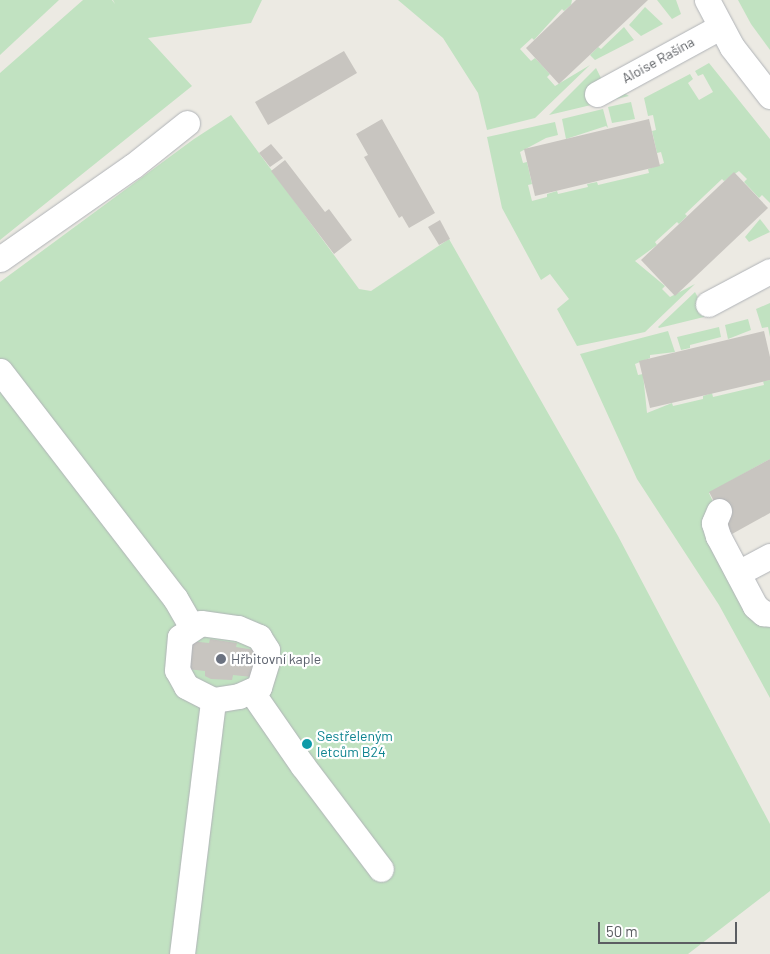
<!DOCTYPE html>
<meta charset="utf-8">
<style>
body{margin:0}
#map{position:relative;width:770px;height:954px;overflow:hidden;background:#eceae3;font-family:Barlow,sans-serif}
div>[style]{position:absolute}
.green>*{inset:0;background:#c1e2c1}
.building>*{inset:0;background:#c8c5c0}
.roads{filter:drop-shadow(0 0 1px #b0b3b7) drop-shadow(0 0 1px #b0b3b7)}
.minor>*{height:25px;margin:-12.5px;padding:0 12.5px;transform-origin:12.5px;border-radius:12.5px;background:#fff}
.dots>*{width:14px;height:14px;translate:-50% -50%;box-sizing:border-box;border:2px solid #fff;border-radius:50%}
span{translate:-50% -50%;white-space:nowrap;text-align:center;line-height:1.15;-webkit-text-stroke:4.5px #fff;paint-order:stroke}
.street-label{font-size:14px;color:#5b5e62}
.worship-label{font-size:14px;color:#5b616d}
.left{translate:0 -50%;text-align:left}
.culture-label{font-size:14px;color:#0d838f}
.scale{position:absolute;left:598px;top:922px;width:139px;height:22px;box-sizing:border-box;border:2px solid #5b5e62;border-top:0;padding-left:6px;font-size:15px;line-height:18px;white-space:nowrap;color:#5b5e62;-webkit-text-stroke:4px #fff;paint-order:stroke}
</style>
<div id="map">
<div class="green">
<div style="clip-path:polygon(0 0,59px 0,0 55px)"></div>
<div style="clip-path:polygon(83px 0,112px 0,115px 4px,113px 0,262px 0,251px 23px,148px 38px,192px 86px,0 240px,0 73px)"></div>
<div style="clip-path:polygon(398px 0,572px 0,571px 5px,564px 11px,562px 9px,534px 40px,532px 38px,520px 49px,531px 61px,535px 58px,550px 74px,547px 77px,555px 86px,590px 65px,535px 118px,487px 130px,478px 93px,443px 38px)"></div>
<div style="clip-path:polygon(657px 0,676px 0,681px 14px,672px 19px)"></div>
<div style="clip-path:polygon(738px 0,770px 0,770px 50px,751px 24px)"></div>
<div style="clip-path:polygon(645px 7px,663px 24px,641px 36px,629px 25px)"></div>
<div style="clip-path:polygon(624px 27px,634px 40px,595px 60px,590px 55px,598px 47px,601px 49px)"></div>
<div style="clip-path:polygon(709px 63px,770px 139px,770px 203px,762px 195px,759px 198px,744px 182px,747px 179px,739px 171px,724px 181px,722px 179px,685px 214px,687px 216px,679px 224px,677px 222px,655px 242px,657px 245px,635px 261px,665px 286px,662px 289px,670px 297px,695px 284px,645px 332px,577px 346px,557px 309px,569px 299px,550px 274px,541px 280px,502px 208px,487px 137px,555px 122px,558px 135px,546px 138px,520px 152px,523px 163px,527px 162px,532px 184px,528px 185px,532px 201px,547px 197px,547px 194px,557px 191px,558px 194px,588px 187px,587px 184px,597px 182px,598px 185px,649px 173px,648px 169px,664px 163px,661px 152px,657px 153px,652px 131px,656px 130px,653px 115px,648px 116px,644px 98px,690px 74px,693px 79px,688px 83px,699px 100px,713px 92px,703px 74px,698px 76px,695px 71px)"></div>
<div style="clip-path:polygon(596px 68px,602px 80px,629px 96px,549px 115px)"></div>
<div style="clip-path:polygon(631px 102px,635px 119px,612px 123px,608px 107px)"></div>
<div style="clip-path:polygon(603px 109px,608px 128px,606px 126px,566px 139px,562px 119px)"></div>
<div style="clip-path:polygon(231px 115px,359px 289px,371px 291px,449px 239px,618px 536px,770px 824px,770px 891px,688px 954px,0 954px,0 282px,194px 139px)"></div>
<div style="clip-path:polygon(760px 219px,770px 232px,749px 242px,745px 237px)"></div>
<div style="clip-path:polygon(695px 292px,708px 316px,659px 328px,658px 327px)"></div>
<div style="clip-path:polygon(770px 303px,770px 337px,768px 327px,762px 328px,756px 309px)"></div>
<div style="clip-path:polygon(748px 319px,751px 330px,728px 339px,725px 325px)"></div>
<div style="clip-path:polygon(719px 327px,721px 337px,690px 345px,690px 348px,681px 350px,677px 337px)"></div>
<div style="clip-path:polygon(668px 331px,675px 352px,650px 355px,650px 358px,635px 364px,638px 375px,643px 374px,647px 413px,672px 403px,673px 406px,703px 399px,703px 396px,712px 393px,713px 397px,764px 385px,763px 381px,770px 380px,770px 459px,709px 493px,770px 624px,770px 698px,719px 605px,637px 479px,580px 354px)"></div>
</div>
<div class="building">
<div style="clip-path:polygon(576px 0,648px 0,559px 84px,526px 48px)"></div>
<div style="clip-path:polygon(344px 51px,357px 73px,268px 125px,255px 102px)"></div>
<div style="clip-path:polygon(382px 119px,435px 213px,409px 228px,402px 216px,399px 218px,364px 157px,368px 155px,356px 134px)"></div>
<div style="clip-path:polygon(649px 119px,660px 166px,535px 196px,524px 149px)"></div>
<div style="clip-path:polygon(271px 144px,283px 158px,270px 167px,259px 153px)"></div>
<div style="clip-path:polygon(285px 160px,325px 212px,329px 209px,352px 240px,334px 254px,271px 171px)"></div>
<div style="clip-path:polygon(734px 172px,768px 208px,675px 296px,641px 260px)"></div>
<div style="clip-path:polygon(440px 220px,450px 239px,439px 245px,428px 227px)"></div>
<div style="clip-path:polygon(764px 331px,770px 357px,770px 380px,650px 408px,639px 361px)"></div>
<div style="clip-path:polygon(770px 459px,770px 513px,732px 534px,709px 492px)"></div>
<div style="clip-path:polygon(210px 639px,237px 643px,236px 647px,255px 650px,257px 657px,252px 677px,233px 675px,232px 680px,211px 679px,205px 676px,205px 671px,187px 669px,190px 641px,209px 643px)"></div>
</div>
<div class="roads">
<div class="minor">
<div style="left:707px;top:0;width:53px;rotate:62deg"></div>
<div style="left:732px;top:47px;width:62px;rotate:52.2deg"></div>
<div style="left:597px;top:94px;width:140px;rotate:-28.6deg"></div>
<div style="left:0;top:259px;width:162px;rotate:-35deg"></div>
<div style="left:133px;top:166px;width:69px;rotate:-38.5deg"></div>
<div style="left:708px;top:304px;width:70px;rotate:-28deg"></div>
<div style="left:0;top:371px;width:287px;rotate:52.4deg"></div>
<div style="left:175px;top:598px;width:34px;rotate:60deg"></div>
<div style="left:719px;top:511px;width:13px;rotate:113deg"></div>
<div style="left:714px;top:523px;width:14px;rotate:73deg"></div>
<div style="left:718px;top:536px;width:79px;rotate:62.1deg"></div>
<div style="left:755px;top:606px;width:11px;rotate:41deg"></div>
<div style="left:763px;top:613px;width:7px;rotate:8deg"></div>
<div style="left:738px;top:573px;width:36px;rotate:-28deg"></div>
<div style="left:201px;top:623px;width:37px;rotate:8deg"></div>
<div style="left:238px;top:628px;width:23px;rotate:23deg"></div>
<div style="left:259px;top:637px;width:15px;rotate:58deg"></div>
<div style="left:267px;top:650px;width:11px;rotate:90deg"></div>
<div style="left:267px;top:661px;width:27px;rotate:107deg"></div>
<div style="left:259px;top:687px;width:22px;rotate:156deg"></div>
<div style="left:239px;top:696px;width:26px;rotate:171deg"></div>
<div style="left:213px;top:700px;width:30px;rotate:-153deg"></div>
<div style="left:186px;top:686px;width:18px;rotate:-119deg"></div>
<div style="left:177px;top:670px;width:33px;rotate:-85deg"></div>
<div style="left:180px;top:637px;width:25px;rotate:-34deg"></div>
<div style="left:251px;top:691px;width:91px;rotate:55.3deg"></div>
<div style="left:303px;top:766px;width:129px;rotate:52.9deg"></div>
<div style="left:182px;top:954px;width:256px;rotate:-83deg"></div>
</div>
</div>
<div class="dots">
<div style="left:221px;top:659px;background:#6b7280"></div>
<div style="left:307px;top:744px;background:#0f9aa8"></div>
</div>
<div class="street-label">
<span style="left:658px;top:60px;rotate:-29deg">Aloise Rašína</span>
</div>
<div class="worship-label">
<span class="left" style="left:231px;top:659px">Hřbitovní kaple</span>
</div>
<div class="culture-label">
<span class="left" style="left:317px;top:744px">Sestřeleným<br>letcům B24</span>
</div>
<div class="scale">50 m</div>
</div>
